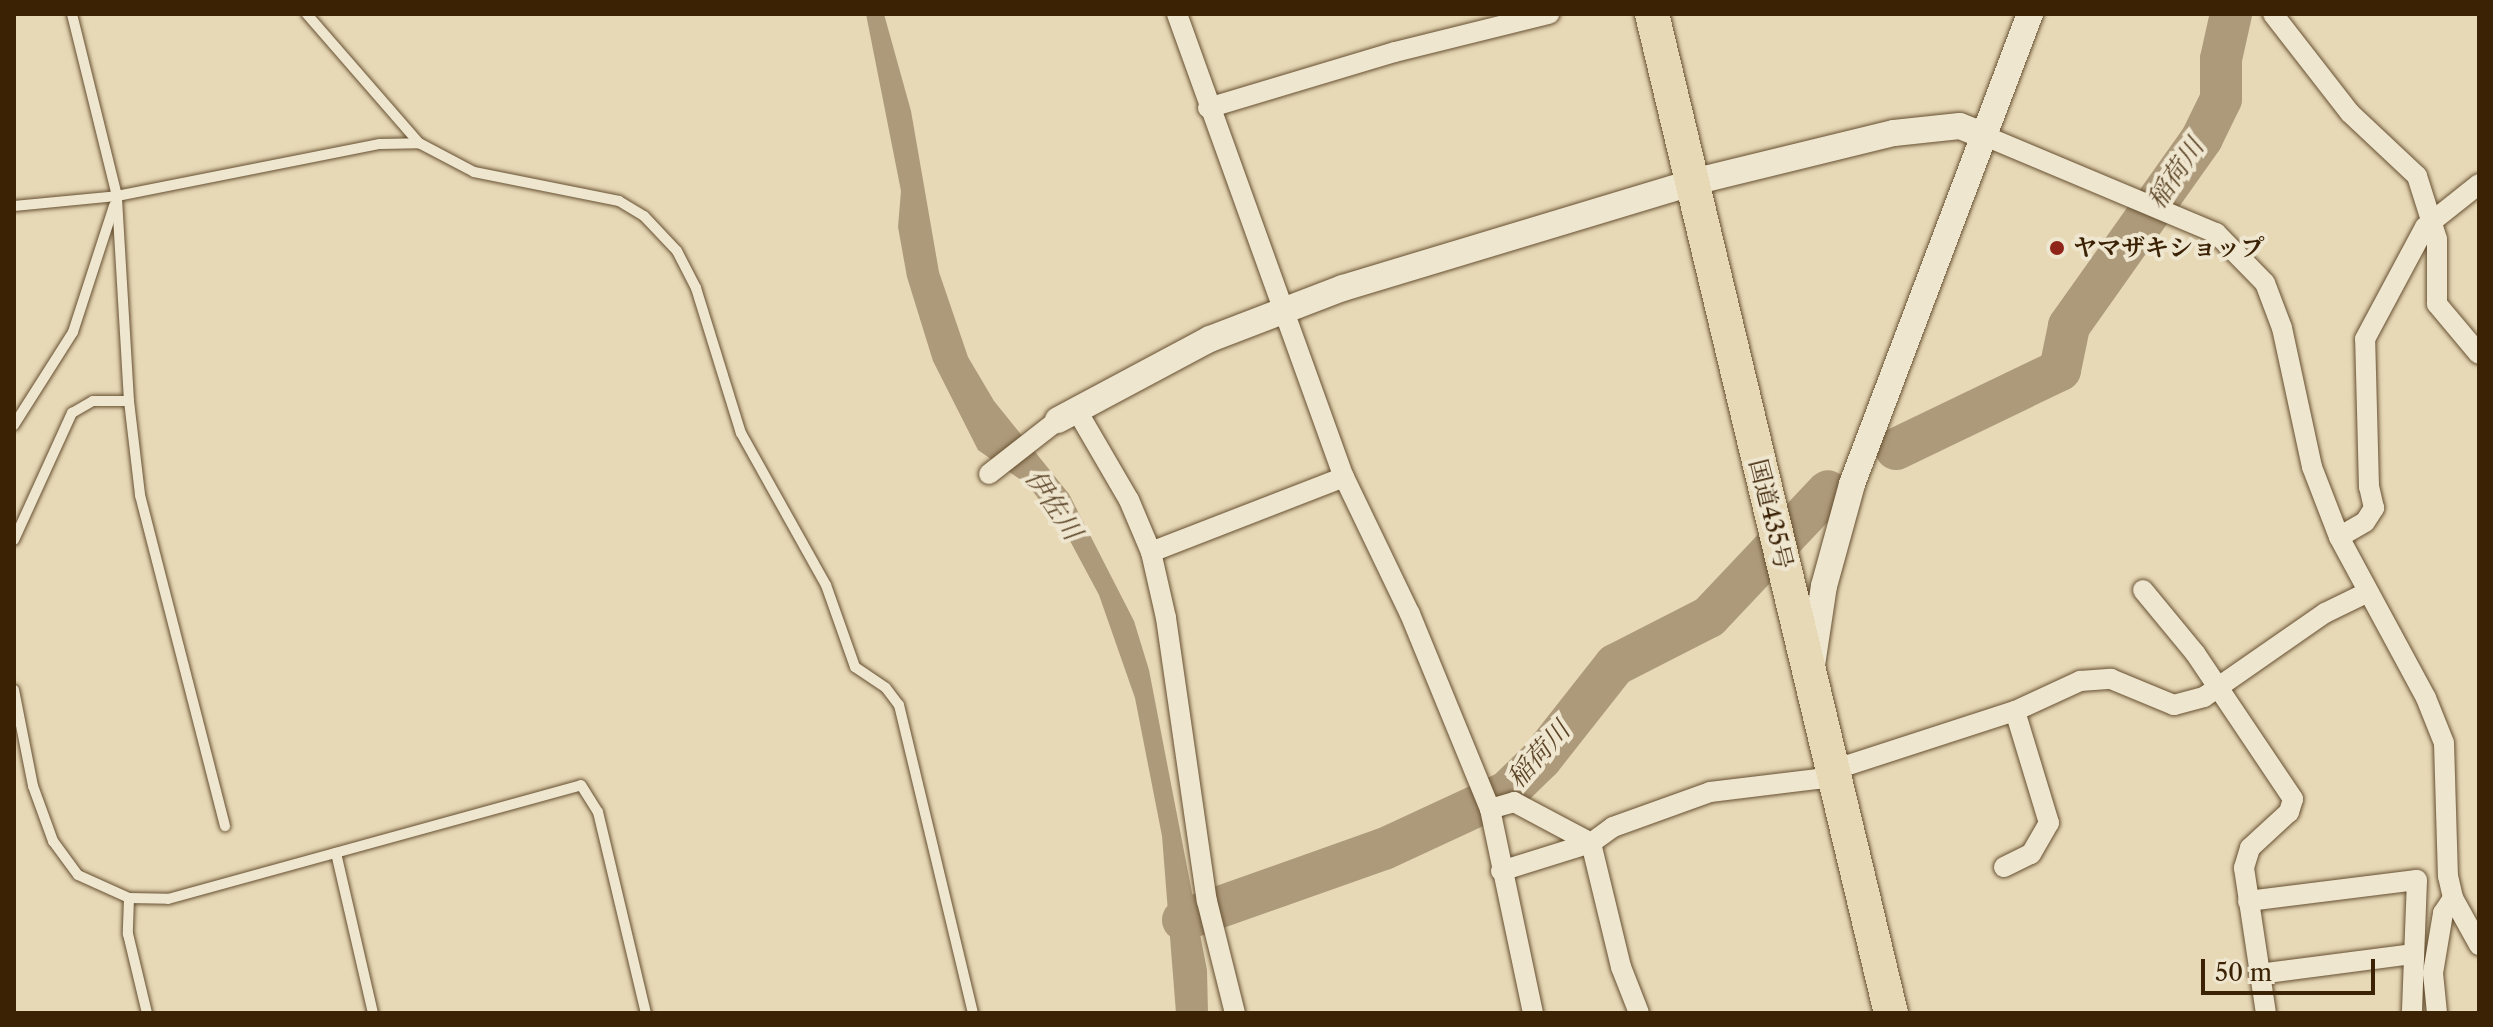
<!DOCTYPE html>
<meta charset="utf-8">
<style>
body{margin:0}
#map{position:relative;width:2493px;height:1027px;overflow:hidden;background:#e7d8b6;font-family:"Libre Caslon Text","Noto Serif JP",serif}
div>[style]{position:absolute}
.water>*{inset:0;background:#ad9a7a}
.river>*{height:42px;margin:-21px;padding:0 21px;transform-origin:21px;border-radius:21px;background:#ad9a7a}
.roads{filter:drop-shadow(0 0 2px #665031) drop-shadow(0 0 2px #665031)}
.service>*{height:10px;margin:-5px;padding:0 5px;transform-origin:5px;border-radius:5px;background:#efe6d0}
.minor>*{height:20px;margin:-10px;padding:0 10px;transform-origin:10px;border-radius:10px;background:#efe6d0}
.tertiary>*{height:26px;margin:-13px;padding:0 13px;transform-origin:13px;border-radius:13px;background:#efe6d0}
.trunk>*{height:34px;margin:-17px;padding:0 17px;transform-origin:17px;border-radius:17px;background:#e7d8b6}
.dots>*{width:22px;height:22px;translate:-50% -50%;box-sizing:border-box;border:4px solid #efe6d0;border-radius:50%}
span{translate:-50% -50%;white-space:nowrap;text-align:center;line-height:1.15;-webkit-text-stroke:8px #efe6d0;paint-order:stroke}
.poi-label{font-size:24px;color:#3b2205;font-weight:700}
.left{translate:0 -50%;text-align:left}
.street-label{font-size:24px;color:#3b2205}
.water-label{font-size:26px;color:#5d4628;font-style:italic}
.frame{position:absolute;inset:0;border:16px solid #3b2205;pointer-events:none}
.scale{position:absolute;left:2201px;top:959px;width:174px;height:36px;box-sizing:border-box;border:4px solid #3b2205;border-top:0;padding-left:10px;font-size:24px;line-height:28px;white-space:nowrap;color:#3b2205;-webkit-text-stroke:6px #efe6d0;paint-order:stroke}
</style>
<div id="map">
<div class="water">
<div style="clip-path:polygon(866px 14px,884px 14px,911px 111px,939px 272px,968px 357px,994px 401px,1069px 494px,1134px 621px,1149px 670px,1207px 970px,1208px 1013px,1176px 1013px,1162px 836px,1135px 698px,1099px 595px,1069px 539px,1028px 485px,978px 450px,933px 361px,907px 277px,898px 227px,901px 191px)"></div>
</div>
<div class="river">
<div style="left:1896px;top:449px;width:182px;rotate:-25.7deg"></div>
<div style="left:2060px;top:370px;width:45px;rotate:-78.4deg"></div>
<div style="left:2069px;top:326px;width:230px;rotate:-54.7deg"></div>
<div style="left:2202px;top:138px;width:43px;rotate:-64deg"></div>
<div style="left:2221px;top:99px;width:40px;rotate:-90deg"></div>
<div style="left:2221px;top:59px;width:46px;rotate:-77.5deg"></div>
<div style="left:1183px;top:920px;width:213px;rotate:-19.5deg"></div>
<div style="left:1384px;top:849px;width:136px;rotate:-24.9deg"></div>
<div style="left:1507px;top:792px;width:47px;rotate:-44.1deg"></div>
<div style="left:1541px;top:759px;width:120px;rotate:-51.8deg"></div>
<div style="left:1615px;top:665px;width:106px;rotate:-27.1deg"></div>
<div style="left:1709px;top:617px;width:173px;rotate:-46.6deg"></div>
</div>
<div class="roads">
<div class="service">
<div style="left:419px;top:143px;width:62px;rotate:27.8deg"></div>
<div style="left:474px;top:172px;width:148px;rotate:11.3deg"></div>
<div style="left:619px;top:201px;width:29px;rotate:31deg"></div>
<div style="left:644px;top:216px;width:48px;rotate:46.7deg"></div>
<div style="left:677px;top:251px;width:42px;rotate:62.8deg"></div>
<div style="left:696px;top:288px;width:152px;rotate:72.8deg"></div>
<div style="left:741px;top:433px;width:174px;rotate:60.8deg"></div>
<div style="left:826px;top:585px;width:87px;rotate:70.5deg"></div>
<div style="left:855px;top:667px;width:37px;rotate:34deg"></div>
<div style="left:886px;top:688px;width:21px;rotate:53deg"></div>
<div style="left:899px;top:705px;width:317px;rotate:76.5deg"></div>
<div style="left:14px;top:206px;width:103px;rotate:-5.5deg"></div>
<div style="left:117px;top:196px;width:268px;rotate:-11.2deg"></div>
<div style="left:380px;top:144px;width:39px;rotate:-1deg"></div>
<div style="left:419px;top:143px;width:171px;rotate:-131deg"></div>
<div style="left:129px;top:401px;width:95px;rotate:83.3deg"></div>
<div style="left:140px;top:495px;width:342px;rotate:75.6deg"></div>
<div style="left:14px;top:425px;width:110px;rotate:-57.6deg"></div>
<div style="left:73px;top:332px;width:133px;rotate:-72deg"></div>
<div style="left:14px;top:540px;width:140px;rotate:-65.5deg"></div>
<div style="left:72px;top:413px;width:24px;rotate:-30deg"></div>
<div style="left:93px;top:401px;width:36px"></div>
<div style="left:129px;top:401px;width:205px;rotate:-93.4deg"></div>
<div style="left:117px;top:196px;width:187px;rotate:-103.9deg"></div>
<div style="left:14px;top:690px;width:98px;rotate:78.8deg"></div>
<div style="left:33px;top:786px;width:59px;rotate:70deg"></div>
<div style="left:53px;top:841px;width:42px;rotate:53.7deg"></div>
<div style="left:78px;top:875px;width:56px;rotate:24.3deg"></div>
<div style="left:129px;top:898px;width:39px;rotate:1deg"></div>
<div style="left:168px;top:899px;width:428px;rotate:-15.4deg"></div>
<div style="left:581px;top:785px;width:32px;rotate:58deg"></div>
<div style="left:598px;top:812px;width:207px;rotate:76.6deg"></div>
<div style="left:336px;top:853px;width:164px;rotate:77deg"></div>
<div style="left:129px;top:898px;width:36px;rotate:92deg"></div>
<div style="left:128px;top:934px;width:81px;rotate:76.5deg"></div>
</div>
<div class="minor">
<div style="left:1177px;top:14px;width:492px;rotate:70.2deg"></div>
<div style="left:1344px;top:477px;width:152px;rotate:64.3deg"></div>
<div style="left:1410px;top:614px;width:211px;rotate:67.7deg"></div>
<div style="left:1490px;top:809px;width:208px;rotate:78.1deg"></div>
<div style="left:2273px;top:14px;width:125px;rotate:52.1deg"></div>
<div style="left:2350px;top:113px;width:92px;rotate:43.2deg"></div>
<div style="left:2417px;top:176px;width:66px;rotate:72.4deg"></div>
<div style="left:2437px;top:239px;width:65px;rotate:90deg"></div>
<div style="left:2437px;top:304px;width:65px;rotate:50deg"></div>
<div style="left:1208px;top:108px;width:195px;rotate:-16.7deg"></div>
<div style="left:1395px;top:52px;width:159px;rotate:-13.9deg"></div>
<div style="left:1985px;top:136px;width:251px;rotate:22.8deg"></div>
<div style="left:2216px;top:233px;width:70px;rotate:45.6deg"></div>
<div style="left:2265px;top:283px;width:48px;rotate:69.3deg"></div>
<div style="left:2282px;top:328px;width:142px;rotate:77.8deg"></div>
<div style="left:2312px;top:467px;width:75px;rotate:68.9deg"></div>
<div style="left:2339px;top:537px;width:183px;rotate:61.6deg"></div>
<div style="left:2426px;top:698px;width:48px;rotate:68.2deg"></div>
<div style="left:2444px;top:743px;width:133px;rotate:88.3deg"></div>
<div style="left:2448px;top:876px;width:23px;rotate:77deg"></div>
<div style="left:2453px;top:898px;width:54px;rotate:61deg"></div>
<div style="left:1076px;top:409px;width:105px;rotate:59.8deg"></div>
<div style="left:1129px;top:500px;width:56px;rotate:67.1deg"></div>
<div style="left:1151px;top:552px;width:68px;rotate:77.2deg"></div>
<div style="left:1166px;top:618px;width:286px;rotate:81.8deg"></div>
<div style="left:1207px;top:901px;width:115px;rotate:76deg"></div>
<div style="left:989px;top:474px;width:88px;rotate:-38deg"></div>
<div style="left:2339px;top:537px;width:30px;rotate:-30deg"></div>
<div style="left:2365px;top:522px;width:17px;rotate:-57deg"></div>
<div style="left:2374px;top:508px;width:22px;rotate:-103deg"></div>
<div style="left:2369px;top:487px;width:148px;rotate:-91.5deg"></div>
<div style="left:2365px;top:339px;width:127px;rotate:-61.8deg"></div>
<div style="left:2425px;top:227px;width:69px;rotate:-38.5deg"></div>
<div style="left:1151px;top:552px;width:207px;rotate:-21.2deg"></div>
<div style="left:2143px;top:590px;width:82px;rotate:50.5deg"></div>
<div style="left:2195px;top:653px;width:176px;rotate:56.1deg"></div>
<div style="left:2293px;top:799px;width:14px;rotate:107deg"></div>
<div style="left:2289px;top:812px;width:53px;rotate:137.3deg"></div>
<div style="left:2250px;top:848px;width:21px;rotate:107deg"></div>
<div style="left:2244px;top:868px;width:147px;rotate:81.4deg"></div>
<div style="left:1490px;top:809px;width:25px;rotate:-16deg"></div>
<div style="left:1514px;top:802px;width:87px;rotate:28deg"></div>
<div style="left:1591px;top:843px;width:128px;rotate:76.4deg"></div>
<div style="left:1621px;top:967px;width:49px;rotate:68.6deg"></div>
<div style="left:2004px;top:867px;width:30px;rotate:-26deg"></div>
<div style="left:2031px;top:854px;width:36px;rotate:-60deg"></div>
<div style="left:2049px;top:823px;width:117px;rotate:-106.9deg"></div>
<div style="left:1501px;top:871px;width:94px;rotate:-17.3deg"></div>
<div style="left:1591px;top:843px;width:27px;rotate:-36deg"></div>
<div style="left:1613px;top:827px;width:103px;rotate:-19.8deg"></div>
<div style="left:1710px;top:792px;width:109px;rotate:-6.9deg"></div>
<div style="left:1818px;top:779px;width:17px;rotate:-31deg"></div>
<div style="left:1833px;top:770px;width:191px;rotate:-18deg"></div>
<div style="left:2015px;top:711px;width:72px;rotate:-24.8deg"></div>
<div style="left:2080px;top:681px;width:31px;rotate:-4deg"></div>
<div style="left:2111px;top:679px;width:68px;rotate:22.4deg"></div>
<div style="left:2174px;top:705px;width:31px;rotate:-15deg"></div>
<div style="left:2204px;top:697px;width:147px;rotate:-34.8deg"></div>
<div style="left:2325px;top:613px;width:48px;rotate:-26deg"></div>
<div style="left:2248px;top:901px;width:170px;rotate:-7.1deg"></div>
<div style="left:2417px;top:880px;width:133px;rotate:92.2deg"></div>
<div style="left:2259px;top:974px;width:156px;rotate:-7.4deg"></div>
<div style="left:2437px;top:1013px;width:40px;rotate:-95.7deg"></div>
<div style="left:2433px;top:973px;width:61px;rotate:-80.5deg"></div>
<div style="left:2443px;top:913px;width:18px;rotate:-56deg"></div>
</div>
<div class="tertiary">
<div style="left:1058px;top:420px;width:172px;rotate:-28.1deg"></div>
<div style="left:1210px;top:339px;width:142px;rotate:-21deg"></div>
<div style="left:1343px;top:288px;width:366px;rotate:-16.8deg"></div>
<div style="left:1693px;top:182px;width:207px;rotate:-13.7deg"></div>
<div style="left:1894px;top:133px;width:66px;rotate:-6.1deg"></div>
<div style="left:1960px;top:126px;width:27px;rotate:22deg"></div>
<div style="left:1812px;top:665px;width:80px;rotate:-81.4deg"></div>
<div style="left:1824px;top:586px;width:106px;rotate:-74.6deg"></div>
<div style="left:1852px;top:484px;width:503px;rotate:-69.26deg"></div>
</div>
<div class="trunk">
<div style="left:1652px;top:14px;width:1027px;rotate:76.55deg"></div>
</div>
</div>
<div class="dots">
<div style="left:2057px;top:248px;background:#8f2418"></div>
</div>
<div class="poi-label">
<span class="left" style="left:2073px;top:248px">ヤマザキショップ</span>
</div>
<div class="street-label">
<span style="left:1771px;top:514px;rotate:76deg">国道435号</span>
</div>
<div class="water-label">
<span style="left:2176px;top:174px;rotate:-56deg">稲荷川</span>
<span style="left:1053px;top:505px;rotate:56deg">伊佐川</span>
<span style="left:1539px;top:755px;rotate:-48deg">稲荷川</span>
</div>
<div class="frame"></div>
<div class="scale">50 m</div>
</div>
